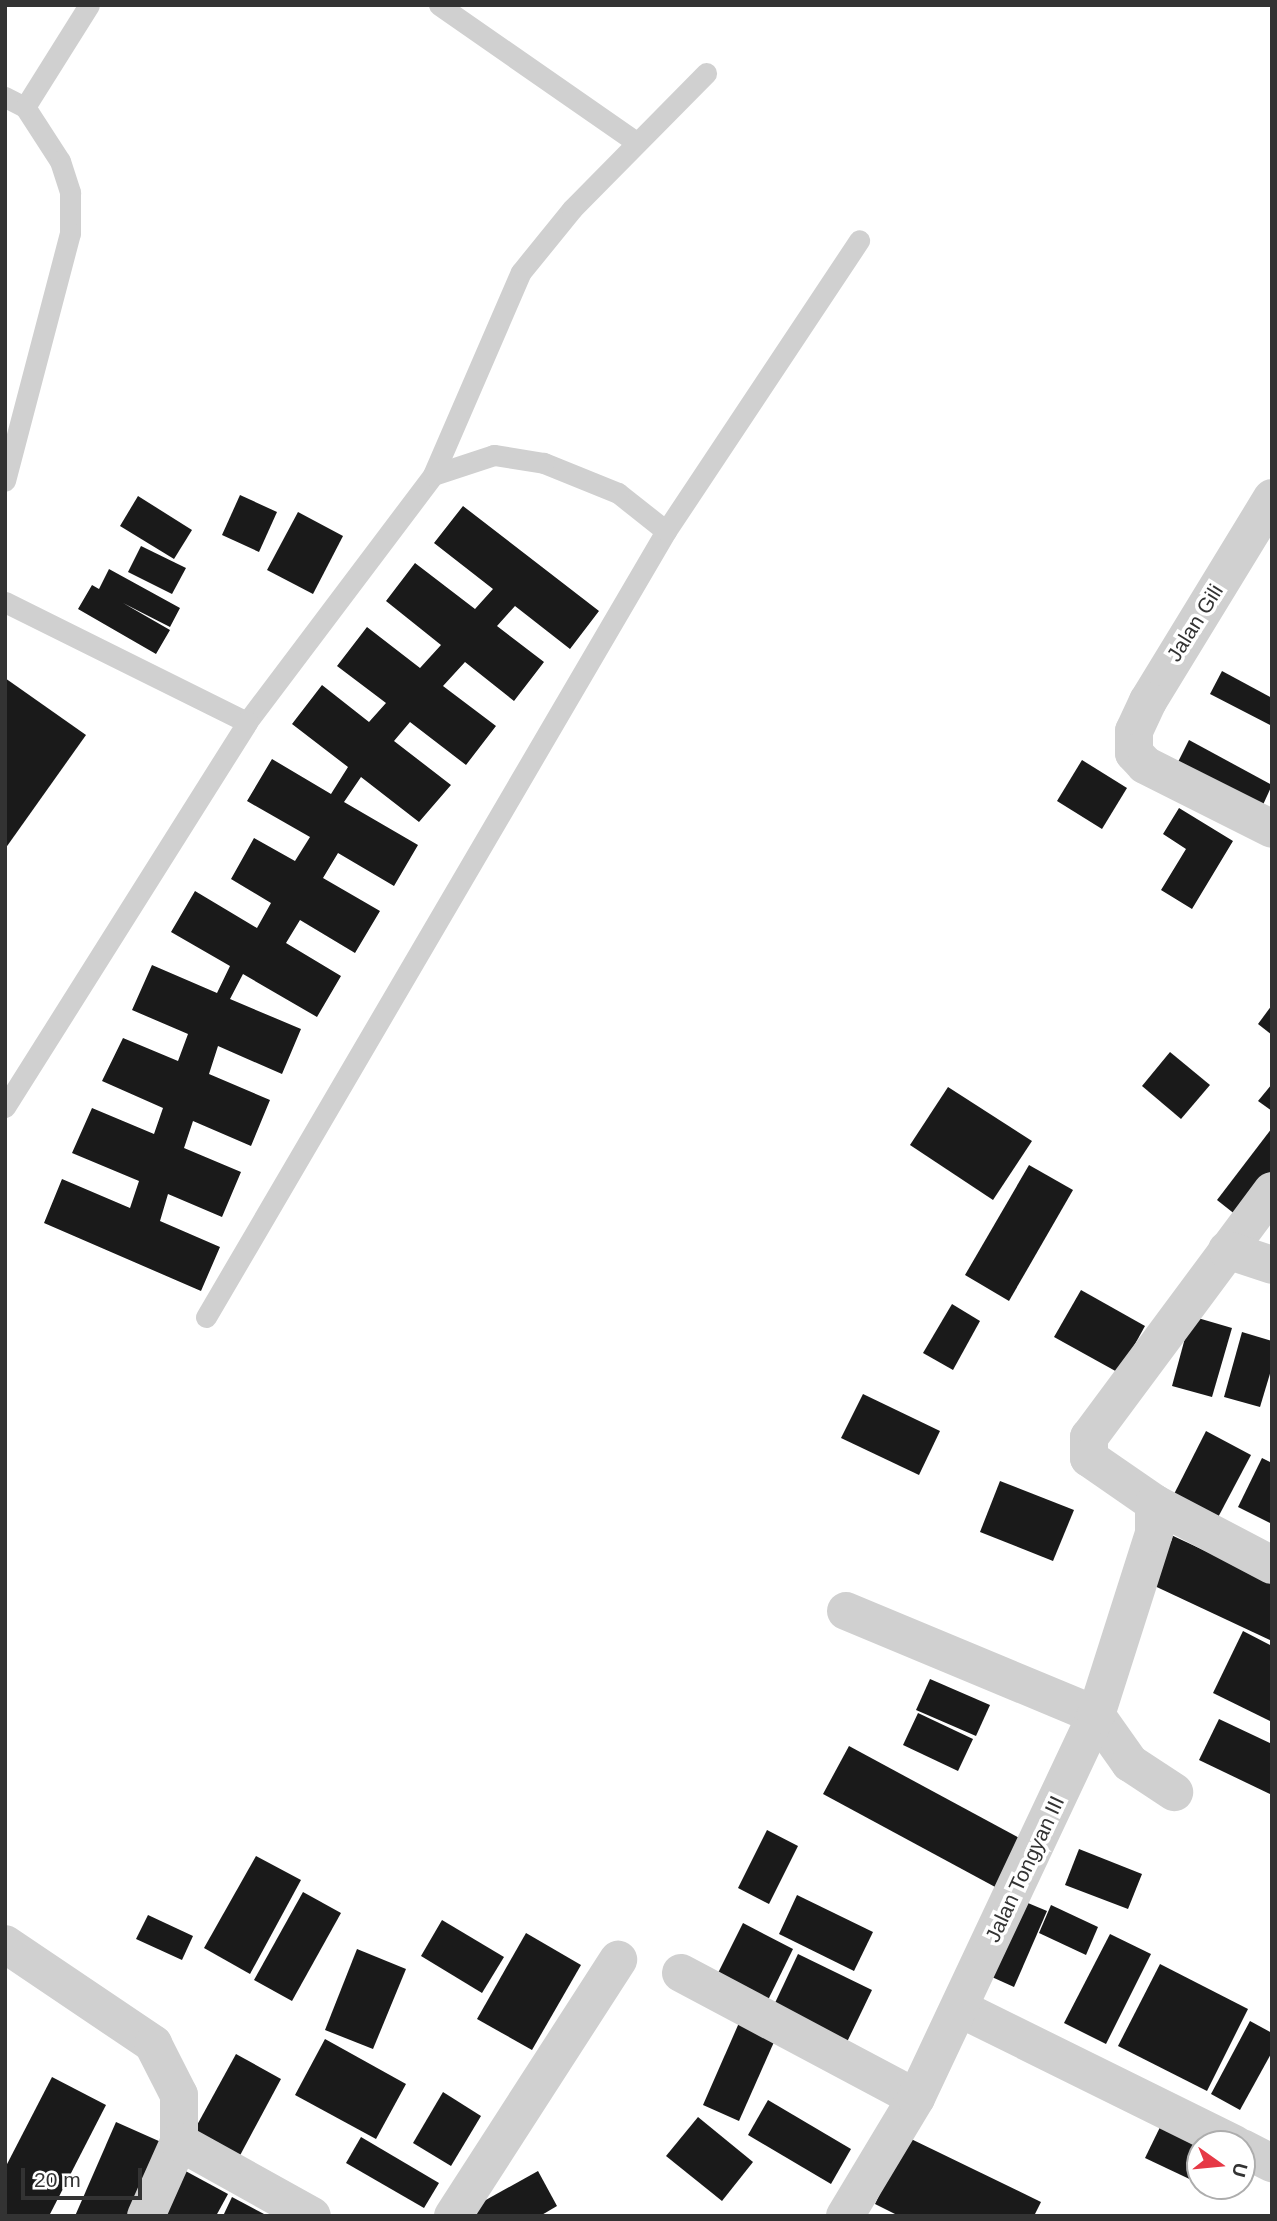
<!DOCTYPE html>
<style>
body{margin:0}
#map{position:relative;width:1277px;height:2221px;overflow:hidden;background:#fff;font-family:Helvetica,sans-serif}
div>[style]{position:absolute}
.building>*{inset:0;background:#1a1a1a}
.service>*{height:21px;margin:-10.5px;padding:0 10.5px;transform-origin:10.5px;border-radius:10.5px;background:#d0d0d0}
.minor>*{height:38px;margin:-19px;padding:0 19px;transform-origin:19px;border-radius:19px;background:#d0d0d0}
span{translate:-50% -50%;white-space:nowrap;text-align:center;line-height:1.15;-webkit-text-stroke:7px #fff;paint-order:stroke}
.street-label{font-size:21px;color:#333}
.frame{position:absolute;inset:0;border:7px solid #333;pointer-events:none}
.north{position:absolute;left:1186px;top:2130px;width:70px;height:70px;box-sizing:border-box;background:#fff;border:2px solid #adadad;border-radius:50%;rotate:105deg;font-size:19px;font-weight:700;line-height:28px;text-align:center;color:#333}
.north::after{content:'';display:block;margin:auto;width:24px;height:32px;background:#e63946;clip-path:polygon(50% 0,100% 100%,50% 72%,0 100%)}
.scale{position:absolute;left:21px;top:2168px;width:121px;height:32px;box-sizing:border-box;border:4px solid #333;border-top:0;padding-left:9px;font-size:21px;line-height:24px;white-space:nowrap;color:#333;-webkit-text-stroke:5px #fff;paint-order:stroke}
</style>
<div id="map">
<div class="building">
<div style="clip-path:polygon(240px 495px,277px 512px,259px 552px,222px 535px)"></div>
<div style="clip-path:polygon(138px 496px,192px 530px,174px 559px,120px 526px)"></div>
<div style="clip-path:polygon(463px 506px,599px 611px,570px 649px,515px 606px,497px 626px,544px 662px,514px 701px,465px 662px,443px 686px,496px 726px,466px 765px,410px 722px,394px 741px,451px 785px,419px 822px,361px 777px,344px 802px,418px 845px,394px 886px,338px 853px,323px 878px,380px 911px,355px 953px,300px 920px,286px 943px,341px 976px,317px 1017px,243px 974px,230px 999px,301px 1029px,282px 1074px,218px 1046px,209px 1074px,270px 1100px,251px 1146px,193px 1121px,184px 1148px,241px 1172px,222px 1217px,168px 1194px,160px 1221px,220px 1247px,201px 1291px,44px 1223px,62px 1179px,130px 1208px,139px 1181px,72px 1153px,92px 1108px,154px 1134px,163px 1108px,102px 1081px,123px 1038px,178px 1061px,188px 1034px,132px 1010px,152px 965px,217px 993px,230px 966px,171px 932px,195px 891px,257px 928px,271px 903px,231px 879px,254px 838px,295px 861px,310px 837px,247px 801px,272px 759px,331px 794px,348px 767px,292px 724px,322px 685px,369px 722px,386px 703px,337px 666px,367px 627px,420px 668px,441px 645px,386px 601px,415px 563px,475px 609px,493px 589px,434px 543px)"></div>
<div style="clip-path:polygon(298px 512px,343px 536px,313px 594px,267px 570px)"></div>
<div style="clip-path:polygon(141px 546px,186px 568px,172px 594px,128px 572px)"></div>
<div style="clip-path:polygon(109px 569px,180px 608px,170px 627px,123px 603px,170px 630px,156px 654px,78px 609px,92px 585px,99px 589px)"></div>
<div style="clip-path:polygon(1222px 671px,1272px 698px,1272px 726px,1210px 694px)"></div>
<div style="clip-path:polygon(5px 678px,86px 735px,5px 849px)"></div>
<div style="clip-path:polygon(1189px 740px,1272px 785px,1257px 818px,1173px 772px)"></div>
<div style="clip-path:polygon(1082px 760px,1127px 788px,1102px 829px,1057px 801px)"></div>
<div style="clip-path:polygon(1179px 808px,1233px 841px,1192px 909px,1161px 890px,1186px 849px,1163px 834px)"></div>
<div style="clip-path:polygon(1272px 1005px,1272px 1035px,1258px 1024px)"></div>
<div style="clip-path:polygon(1170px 1052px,1210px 1085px,1181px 1119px,1142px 1086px)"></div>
<div style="clip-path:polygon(1272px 1084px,1272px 1111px,1258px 1101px)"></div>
<div style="clip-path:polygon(948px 1087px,1032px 1141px,993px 1200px,910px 1145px)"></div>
<div style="clip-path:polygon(1272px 1128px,1272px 1179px,1241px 1219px,1217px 1200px)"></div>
<div style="clip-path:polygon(1029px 1165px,1073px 1190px,1009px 1301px,965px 1275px)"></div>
<div style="clip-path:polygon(1081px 1290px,1145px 1326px,1119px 1373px,1054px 1337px)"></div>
<div style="clip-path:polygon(952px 1304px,980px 1321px,953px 1370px,923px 1353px)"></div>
<div style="clip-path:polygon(1191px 1316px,1232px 1328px,1212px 1397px,1172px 1386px)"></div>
<div style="clip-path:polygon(1242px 1332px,1272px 1341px,1272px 1367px,1260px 1407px,1224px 1397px)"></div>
<div style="clip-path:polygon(863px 1394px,940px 1431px,919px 1475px,841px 1438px)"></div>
<div style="clip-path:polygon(1206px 1431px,1251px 1455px,1215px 1523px,1171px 1500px)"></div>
<div style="clip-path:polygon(1262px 1458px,1272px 1463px,1272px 1524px,1238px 1507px)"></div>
<div style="clip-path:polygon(1000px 1481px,1074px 1510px,1053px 1561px,980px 1532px)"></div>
<div style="clip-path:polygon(1169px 1534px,1272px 1582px,1272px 1641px,1146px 1582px)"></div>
<div style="clip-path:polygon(1243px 1631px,1272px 1646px,1272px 1722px,1213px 1693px)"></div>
<div style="clip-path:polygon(930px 1679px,990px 1705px,976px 1736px,916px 1710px)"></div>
<div style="clip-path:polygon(918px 1713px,973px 1739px,958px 1771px,903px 1745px)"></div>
<div style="clip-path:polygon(1219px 1719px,1272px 1744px,1272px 1795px,1199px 1760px)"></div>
<div style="clip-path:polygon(849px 1746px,1023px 1840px,997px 1888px,823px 1794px)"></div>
<div style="clip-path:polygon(767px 1830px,798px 1846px,769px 1904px,738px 1888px)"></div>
<div style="clip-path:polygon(1079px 1849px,1142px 1874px,1128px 1909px,1065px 1885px)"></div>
<div style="clip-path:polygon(256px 1856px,301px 1880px,250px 1974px,204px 1948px)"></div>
<div style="clip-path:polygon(303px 1892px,341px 1913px,292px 2001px,254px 1980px)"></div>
<div style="clip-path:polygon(797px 1895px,873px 1932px,854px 1971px,779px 1934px)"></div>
<div style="clip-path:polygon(1016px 1898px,1047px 1911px,1014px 1987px,983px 1973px)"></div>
<div style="clip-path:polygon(1051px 1905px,1098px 1927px,1086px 1955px,1039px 1933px)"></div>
<div style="clip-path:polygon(148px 1915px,193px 1936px,182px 1960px,136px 1939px)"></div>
<div style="clip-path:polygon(442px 1920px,504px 1957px,482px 1993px,421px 1956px)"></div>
<div style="clip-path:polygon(743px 1923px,793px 1949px,768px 2000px,717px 1975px)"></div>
<div style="clip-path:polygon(526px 1933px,581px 1965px,532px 2050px,477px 2019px)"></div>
<div style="clip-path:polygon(1110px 1934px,1151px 1954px,1106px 2044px,1064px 2023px)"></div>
<div style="clip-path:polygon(357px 1949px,406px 1969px,373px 2049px,325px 2030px)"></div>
<div style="clip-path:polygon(798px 1954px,872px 1990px,847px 2042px,774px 2005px)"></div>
<div style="clip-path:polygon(1160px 1964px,1248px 2009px,1207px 2091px,1118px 2046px)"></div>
<div style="clip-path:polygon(742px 2016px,778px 2033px,739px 2121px,703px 2105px)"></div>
<div style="clip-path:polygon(1250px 2021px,1272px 2033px,1272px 2052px,1240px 2110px,1211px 2094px)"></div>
<div style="clip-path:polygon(325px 2039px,406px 2084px,376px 2139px,295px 2095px)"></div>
<div style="clip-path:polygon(236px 2054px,281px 2079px,237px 2161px,191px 2136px)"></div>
<div style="clip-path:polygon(52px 2077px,106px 2105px,49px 2216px,5px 2216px,5px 2168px)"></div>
<div style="clip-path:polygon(443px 2092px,481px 2116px,451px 2166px,413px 2143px)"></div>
<div style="clip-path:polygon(768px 2100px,851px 2149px,831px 2184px,748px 2135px)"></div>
<div style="clip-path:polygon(698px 2117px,753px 2162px,722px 2201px,666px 2156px)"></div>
<div style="clip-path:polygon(116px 2122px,170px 2146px,139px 2216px,75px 2216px)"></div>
<div style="clip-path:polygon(1162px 2123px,1200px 2144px,1200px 2184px,1145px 2158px)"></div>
<div style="clip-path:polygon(361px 2137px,439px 2183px,424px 2208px,346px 2163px)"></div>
<div style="clip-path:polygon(907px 2137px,1041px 2202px,1034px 2216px,899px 2216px,875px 2204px)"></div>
<div style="clip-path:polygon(180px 2168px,228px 2194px,216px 2216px,153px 2216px)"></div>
<div style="clip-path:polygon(538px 2171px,557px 2206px,540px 2216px,469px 2216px,466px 2211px)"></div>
<div style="clip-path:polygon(232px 2197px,264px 2214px,263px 2216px,223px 2216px)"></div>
</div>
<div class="service">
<div style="left:439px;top:5px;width:239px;rotate:34.8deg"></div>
<div style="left:5px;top:97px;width:22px;rotate:27deg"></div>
<div style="left:25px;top:107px;width:64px;rotate:57.1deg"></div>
<div style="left:60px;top:161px;width:33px;rotate:72deg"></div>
<div style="left:70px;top:192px;width:41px;rotate:90deg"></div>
<div style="left:70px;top:233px;width:256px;rotate:104.7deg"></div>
<div style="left:25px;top:107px;width:120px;rotate:-57.9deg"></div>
<div style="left:666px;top:531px;width:349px;rotate:-56.4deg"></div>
<div style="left:5px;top:602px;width:270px;rotate:26.4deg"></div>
<div style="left:247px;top:722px;width:309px;rotate:-53deg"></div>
<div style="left:433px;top:475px;width:221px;rotate:-66.6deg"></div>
<div style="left:521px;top:272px;width:81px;rotate:-51deg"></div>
<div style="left:572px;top:209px;width:191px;rotate:-45.4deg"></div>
<div style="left:5px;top:1107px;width:455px;rotate:-57.8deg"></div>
<div style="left:206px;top:1317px;width:911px;rotate:-59.66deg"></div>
<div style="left:666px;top:531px;width:61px;rotate:-141.6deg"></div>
<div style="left:618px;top:493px;width:80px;rotate:-157.9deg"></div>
<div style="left:544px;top:463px;width:51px;rotate:-170.9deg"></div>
<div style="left:494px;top:455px;width:64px;rotate:161.8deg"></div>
</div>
<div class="minor">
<div style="left:1272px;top:498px;width:238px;rotate:121.4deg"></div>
<div style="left:1148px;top:701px;width:33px;rotate:115deg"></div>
<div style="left:1134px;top:731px;width:22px;rotate:90deg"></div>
<div style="left:1134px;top:753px;width:16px;rotate:47deg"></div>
<div style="left:1145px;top:765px;width:142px;rotate:26.7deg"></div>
<div style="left:1272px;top:1191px;width:307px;rotate:126.6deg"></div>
<div style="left:1089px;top:1437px;width:21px;rotate:90deg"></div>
<div style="left:1089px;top:1458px;width:79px;rotate:34.7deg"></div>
<div style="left:1154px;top:1503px;width:133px;rotate:27.7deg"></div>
<div style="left:1227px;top:1250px;width:47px;rotate:18.4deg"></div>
<div style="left:846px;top:1611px;width:271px;rotate:22.6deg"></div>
<div style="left:1096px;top:1715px;width:59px;rotate:54.7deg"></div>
<div style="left:1130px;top:1763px;width:53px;rotate:33.4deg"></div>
<div style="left:5px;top:1944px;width:179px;rotate:34deg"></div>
<div style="left:153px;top:2044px;width:57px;rotate:63deg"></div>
<div style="left:179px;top:2095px;width:47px;rotate:90deg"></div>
<div style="left:179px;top:2142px;width:81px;rotate:114deg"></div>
<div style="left:681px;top:1973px;width:266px;rotate:28deg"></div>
<div style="left:961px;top:2009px;width:305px;rotate:26.3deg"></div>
<div style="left:179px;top:2142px;width:152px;rotate:29.1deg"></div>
<div style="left:1242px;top:2148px;width:34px;rotate:27deg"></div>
<div style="left:453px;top:2216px;width:305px;rotate:-57.2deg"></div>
<div style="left:845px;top:2216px;width:138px;rotate:-59deg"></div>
<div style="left:916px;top:2098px;width:423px;rotate:-64.8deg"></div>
<div style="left:1096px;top:1715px;width:191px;rotate:-72.3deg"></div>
<div style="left:1154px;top:1533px;width:30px;rotate:-90deg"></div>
</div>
<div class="street-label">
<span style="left:1195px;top:623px;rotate:-58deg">Jalan Gili</span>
<span style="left:1025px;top:1869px;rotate:-65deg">Jalan Tongyan III</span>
</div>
<div class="frame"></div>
<div class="north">U</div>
<div class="scale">20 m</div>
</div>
